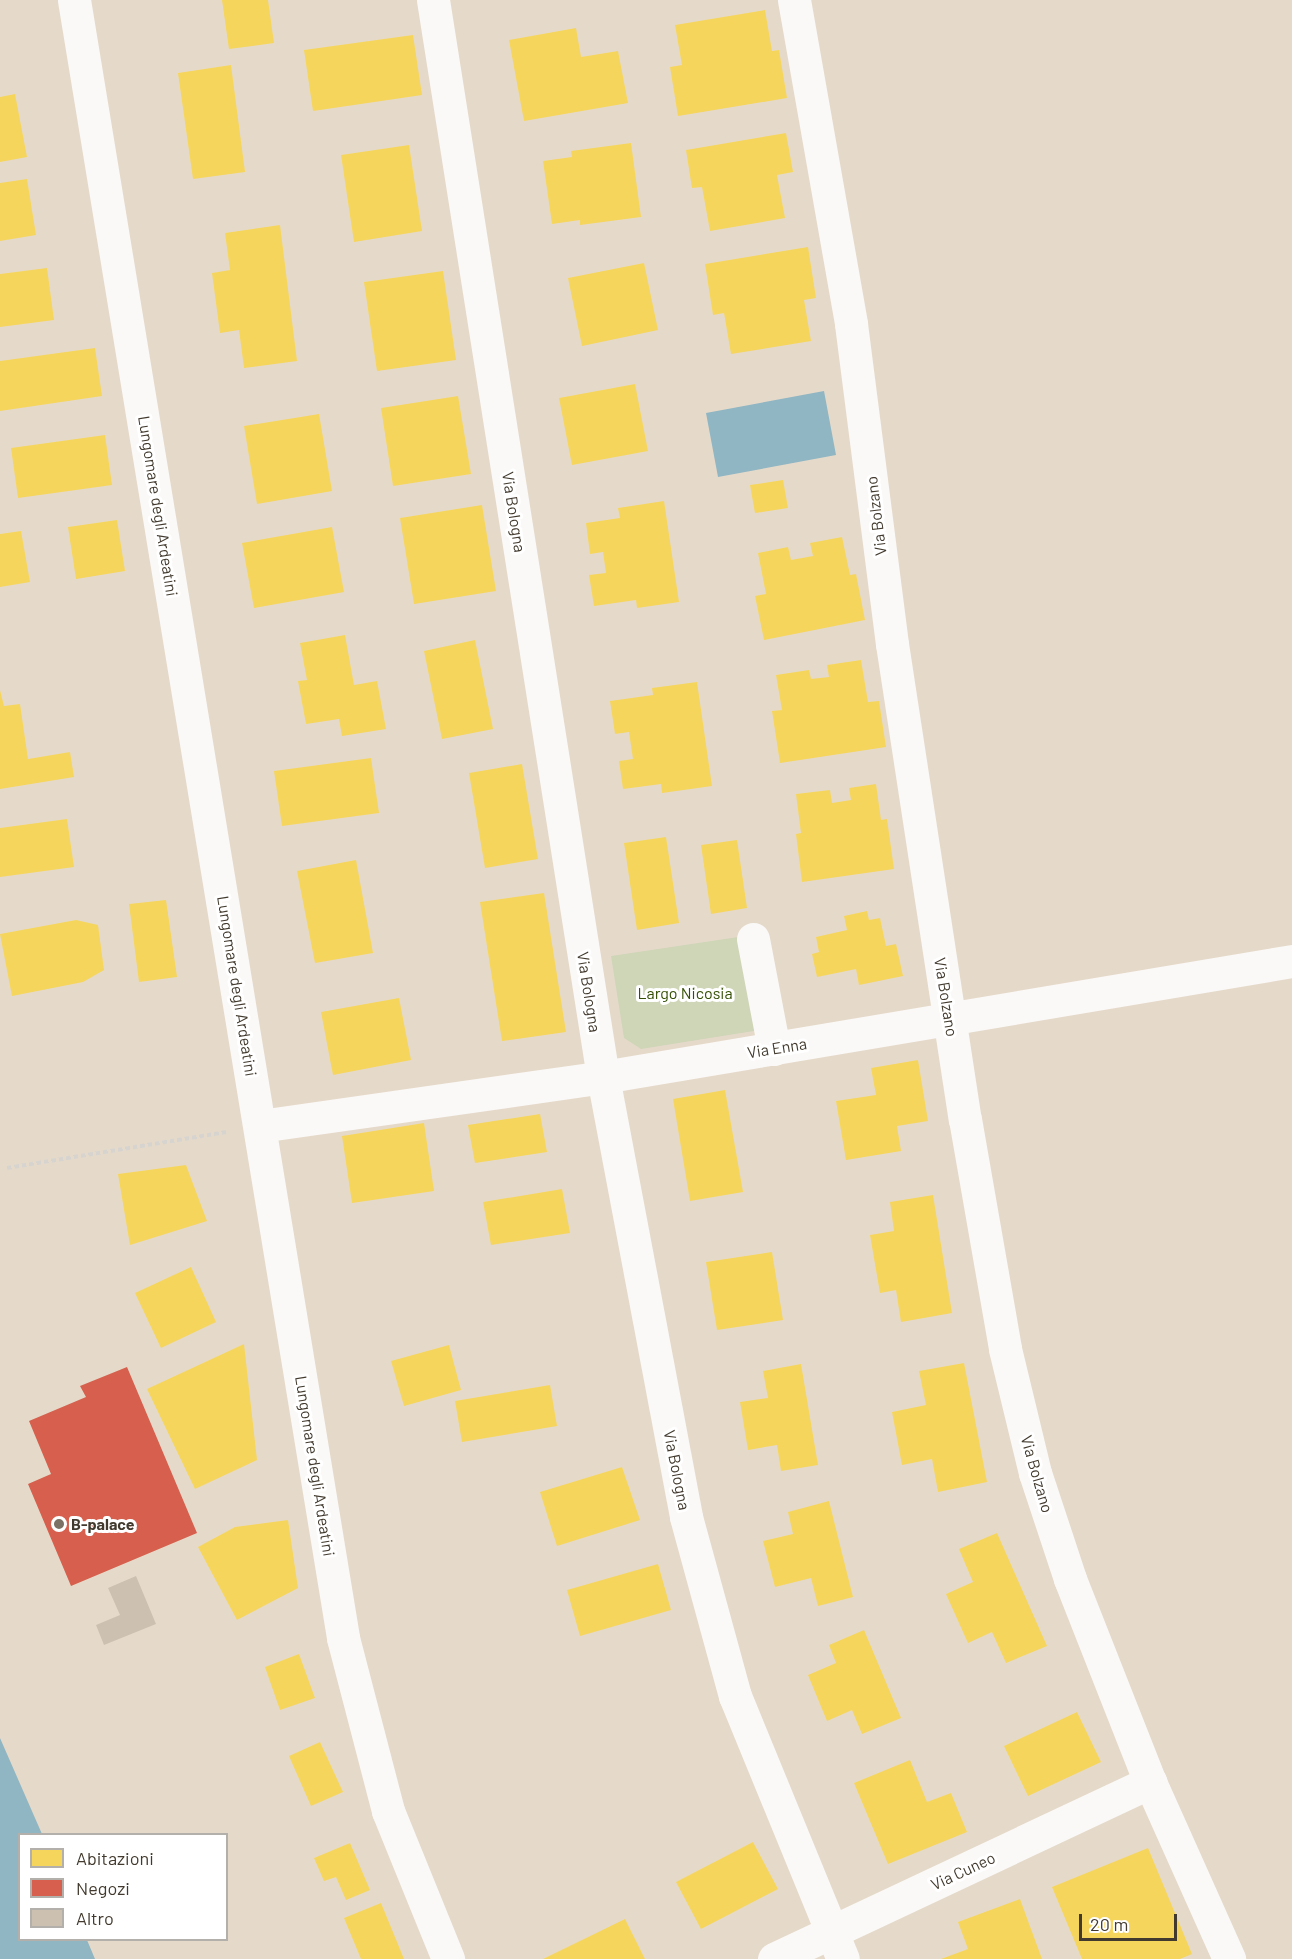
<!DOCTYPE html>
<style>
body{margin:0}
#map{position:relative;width:1292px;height:1959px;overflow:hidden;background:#e5daca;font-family:Barlow,sans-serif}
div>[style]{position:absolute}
.green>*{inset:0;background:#cfd5b7}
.water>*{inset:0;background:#90b5c3}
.homes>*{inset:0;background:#f6d55c}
.shops>*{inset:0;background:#d6604d}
.building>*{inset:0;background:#ccc1b1}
.path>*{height:4px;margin-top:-2px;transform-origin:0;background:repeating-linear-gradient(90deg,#d7d4d0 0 4.5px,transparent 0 7.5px)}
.minor>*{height:33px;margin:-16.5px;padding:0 16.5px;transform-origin:16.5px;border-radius:16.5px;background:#fbf9f7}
.secondary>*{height:33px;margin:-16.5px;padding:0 16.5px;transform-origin:16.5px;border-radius:16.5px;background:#fbf9f7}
.dots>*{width:16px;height:16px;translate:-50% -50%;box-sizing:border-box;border:3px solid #fff;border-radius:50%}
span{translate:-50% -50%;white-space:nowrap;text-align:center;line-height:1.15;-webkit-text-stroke:6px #fff;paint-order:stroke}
.street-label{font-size:16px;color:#423a2e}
.park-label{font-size:16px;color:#365005}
.poi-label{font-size:16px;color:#423a2e;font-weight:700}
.left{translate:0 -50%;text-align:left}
.legend{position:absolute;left:18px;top:1833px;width:210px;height:108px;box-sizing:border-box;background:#fff;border:2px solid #b3b0ab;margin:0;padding:8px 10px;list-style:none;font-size:18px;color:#423a2e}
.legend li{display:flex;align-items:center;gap:12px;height:30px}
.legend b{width:30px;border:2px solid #b3b0ab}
.scale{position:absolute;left:1079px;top:1914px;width:98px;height:27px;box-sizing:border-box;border:3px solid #423a2e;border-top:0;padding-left:8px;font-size:18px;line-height:21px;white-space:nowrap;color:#423a2e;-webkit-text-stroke:4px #fff;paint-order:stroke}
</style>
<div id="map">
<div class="green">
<div style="clip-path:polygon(745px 936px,760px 1030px,641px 1049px,624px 1038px,611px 956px)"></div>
</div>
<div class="water">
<div style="clip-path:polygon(824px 391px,836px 455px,718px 477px,706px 413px)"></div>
<div style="clip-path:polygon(0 1738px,42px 1834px,20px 1834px,20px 1940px,87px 1940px,95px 1959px,0 1959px)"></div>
</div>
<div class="homes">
<div style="clip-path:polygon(222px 0,268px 0,274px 43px,229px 49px)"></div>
<div style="clip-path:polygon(765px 10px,772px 51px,779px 50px,787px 98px,678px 116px,670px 67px,682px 65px,675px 25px)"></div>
<div style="clip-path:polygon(576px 28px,581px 57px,618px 51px,628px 103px,524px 121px,509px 40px)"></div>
<div style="clip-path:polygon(413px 35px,422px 95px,313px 111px,304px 50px)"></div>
<div style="clip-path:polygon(231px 65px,245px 172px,193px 179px,178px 73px)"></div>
<div style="clip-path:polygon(15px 94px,27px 157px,0 162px,0 97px)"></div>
<div style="clip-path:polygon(786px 133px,793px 172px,777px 175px,785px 218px,710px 231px,702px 187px,692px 188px,686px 150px)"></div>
<div style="clip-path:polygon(631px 143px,641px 217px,580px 225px,580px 220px,552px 224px,543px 161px,572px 157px,571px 151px)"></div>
<div style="clip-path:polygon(409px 145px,422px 231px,354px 242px,341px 155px)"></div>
<div style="clip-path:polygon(27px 179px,36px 235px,0 241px,0 183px)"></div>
<div style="clip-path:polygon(280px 225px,297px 361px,244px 368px,239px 330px,220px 333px,212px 273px,230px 270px,225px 233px)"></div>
<div style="clip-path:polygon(808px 247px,816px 298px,804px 300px,811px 341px,731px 354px,724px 313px,713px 315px,705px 264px)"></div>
<div style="clip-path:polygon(644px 263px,658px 330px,582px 346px,568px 278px)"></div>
<div style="clip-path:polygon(47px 268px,54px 320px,0 327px,0 274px)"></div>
<div style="clip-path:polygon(443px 271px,456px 360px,377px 371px,364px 282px)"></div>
<div style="clip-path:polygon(95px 348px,102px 396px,0 411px,0 361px)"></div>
<div style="clip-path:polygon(635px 384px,648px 451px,572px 465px,559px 398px)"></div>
<div style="clip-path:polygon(458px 396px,471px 474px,393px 486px,381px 408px)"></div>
<div style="clip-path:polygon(319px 414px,332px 491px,257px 504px,244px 426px)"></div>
<div style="clip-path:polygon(105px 435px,112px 485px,18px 498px,11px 448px)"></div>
<div style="clip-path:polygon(783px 480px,788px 508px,755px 513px,750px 485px)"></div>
<div style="clip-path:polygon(664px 501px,679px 602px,637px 608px,636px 600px,594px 606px,589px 575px,606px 573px,603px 552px,590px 554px,586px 523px,620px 518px,618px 508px)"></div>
<div style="clip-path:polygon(482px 505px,496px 591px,414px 604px,400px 518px)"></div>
<div style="clip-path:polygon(117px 520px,125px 571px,76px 579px,68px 527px)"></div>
<div style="clip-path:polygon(332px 527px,344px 592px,254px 608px,242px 543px)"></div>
<div style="clip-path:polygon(21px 531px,30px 582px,0 587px,0 534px)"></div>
<div style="clip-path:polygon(842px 537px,850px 575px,856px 574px,865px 620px,764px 640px,755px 596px,766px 594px,758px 553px,788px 547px,791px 560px,813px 556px,810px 543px)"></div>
<div style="clip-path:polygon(345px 635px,354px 685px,377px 681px,386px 729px,342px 736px,339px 719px,306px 724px,298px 681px,307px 680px,300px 643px)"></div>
<div style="clip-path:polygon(475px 640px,493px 729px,442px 739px,424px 651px)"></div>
<div style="clip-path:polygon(861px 660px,868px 702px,879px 701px,886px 747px,780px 763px,772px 711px,782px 710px,776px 675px,809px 670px,811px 679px,829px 677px,827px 665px)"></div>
<div style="clip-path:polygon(697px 682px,712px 786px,662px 793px,661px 784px,623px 789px,619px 761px,633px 759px,629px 732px,615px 734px,610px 701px,653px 695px,652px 688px)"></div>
<div style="clip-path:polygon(0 690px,4px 706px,20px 704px,28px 759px,70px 752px,74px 777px,0 789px)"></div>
<div style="clip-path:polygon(371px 758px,379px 813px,282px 826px,274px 771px)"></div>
<div style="clip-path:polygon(522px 764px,538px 859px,485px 868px,469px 773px)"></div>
<div style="clip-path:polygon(876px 784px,881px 820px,887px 819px,894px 869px,802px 882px,796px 834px,801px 833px,796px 794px,830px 790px,832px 803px,851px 800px,849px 788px)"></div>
<div style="clip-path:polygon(67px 819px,74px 867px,0 877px,0 828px)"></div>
<div style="clip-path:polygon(666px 837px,679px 923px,637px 930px,624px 843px)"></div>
<div style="clip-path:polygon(737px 840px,747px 908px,711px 914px,701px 845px)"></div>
<div style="clip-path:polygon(356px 860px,373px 953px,315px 963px,297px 871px)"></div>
<div style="clip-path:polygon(544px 893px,566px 1032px,502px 1041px,480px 902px)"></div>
<div style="clip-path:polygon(166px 900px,177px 977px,139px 982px,129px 904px)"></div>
<div style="clip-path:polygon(867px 911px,869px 920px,880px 918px,886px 946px,896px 944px,903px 976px,859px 985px,856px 969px,817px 977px,812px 954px,819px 952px,816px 937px,847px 930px,844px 916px)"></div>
<div style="clip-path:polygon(76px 920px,98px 925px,104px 970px,83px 982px,12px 996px,0 934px)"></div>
<div style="clip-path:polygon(399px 998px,411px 1060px,333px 1075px,321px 1012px)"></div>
<div style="clip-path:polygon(918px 1060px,928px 1121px,897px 1126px,901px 1151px,846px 1160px,836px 1101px,876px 1095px,871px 1068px)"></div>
<div style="clip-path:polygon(725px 1090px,743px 1192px,690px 1201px,673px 1099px)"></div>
<div style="clip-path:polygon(540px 1114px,547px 1152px,475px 1163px,468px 1125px)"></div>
<div style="clip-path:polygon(424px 1123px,434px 1191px,352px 1203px,342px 1136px)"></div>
<div style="clip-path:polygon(186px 1165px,207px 1221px,130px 1245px,118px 1174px)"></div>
<div style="clip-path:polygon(562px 1189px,570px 1233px,491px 1245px,483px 1202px)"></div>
<div style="clip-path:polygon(933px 1195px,952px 1313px,901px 1322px,896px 1290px,880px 1293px,870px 1235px,894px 1231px,890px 1202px)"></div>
<div style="clip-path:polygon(772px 1252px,783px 1320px,717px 1330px,706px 1262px)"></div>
<div style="clip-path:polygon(191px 1267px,216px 1322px,161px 1348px,135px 1293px)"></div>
<div style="clip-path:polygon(244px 1344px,257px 1460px,195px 1489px,147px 1389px)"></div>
<div style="clip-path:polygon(449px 1345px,461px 1390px,404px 1406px,391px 1361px)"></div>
<div style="clip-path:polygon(964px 1363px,987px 1482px,938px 1492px,932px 1459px,902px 1465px,892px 1412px,926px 1405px,919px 1371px)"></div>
<div style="clip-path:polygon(801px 1364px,818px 1465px,781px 1471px,777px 1445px,748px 1450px,740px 1402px,768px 1398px,763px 1371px)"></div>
<div style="clip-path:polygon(550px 1385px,557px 1426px,462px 1442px,455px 1401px)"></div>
<div style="clip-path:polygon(622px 1467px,640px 1520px,557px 1546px,540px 1492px)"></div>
<div style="clip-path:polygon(829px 1501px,853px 1597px,818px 1606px,811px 1578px,775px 1587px,763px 1541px,793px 1534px,788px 1512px)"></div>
<div style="clip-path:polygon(288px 1520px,298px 1588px,237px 1620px,198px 1547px,235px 1527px)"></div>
<div style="clip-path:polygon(997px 1533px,1047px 1646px,1006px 1663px,992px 1632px,968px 1643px,946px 1594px,973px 1582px,959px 1549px)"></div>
<div style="clip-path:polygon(658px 1564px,671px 1610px,580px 1636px,567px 1590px)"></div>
<div style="clip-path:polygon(864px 1630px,901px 1718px,862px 1734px,852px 1710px,827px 1721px,808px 1675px,836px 1663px,829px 1645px)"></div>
<div style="clip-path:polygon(299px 1654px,315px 1698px,280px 1710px,265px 1667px)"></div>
<div style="clip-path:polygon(1077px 1712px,1101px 1762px,1028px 1796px,1004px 1746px)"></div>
<div style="clip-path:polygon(320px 1742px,343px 1792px,311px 1806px,289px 1756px)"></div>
<div style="clip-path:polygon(910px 1760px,927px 1802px,951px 1793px,967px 1832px,888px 1864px,854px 1783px)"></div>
<div style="clip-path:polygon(753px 1842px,778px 1889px,701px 1929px,676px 1882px)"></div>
<div style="clip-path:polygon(350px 1843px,370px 1890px,346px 1900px,336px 1877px,324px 1881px,314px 1858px)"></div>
<div style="clip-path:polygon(1148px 1848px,1192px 1954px,1180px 1959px,1082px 1959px,1052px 1887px)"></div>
<div style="clip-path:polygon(1020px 1899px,1042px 1959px,941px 1959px,968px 1949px,958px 1922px)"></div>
<div style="clip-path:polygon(381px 1903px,404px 1959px,361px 1959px,344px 1918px)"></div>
<div style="clip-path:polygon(625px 1919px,645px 1959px,543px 1959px)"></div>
</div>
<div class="shops">
<div style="clip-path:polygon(127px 1367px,197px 1533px,71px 1586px,28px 1484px,51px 1474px,29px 1421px,86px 1397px,80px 1386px)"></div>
</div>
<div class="building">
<div style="clip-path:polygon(136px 1576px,156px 1624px,104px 1645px,96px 1625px,120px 1615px,108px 1588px)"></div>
</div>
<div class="path">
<div style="left:7px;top:1168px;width:224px;rotate:-9.3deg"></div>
</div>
<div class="minor">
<div style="left:433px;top:0;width:1090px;rotate:81.03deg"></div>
<div style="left:603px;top:1077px;width:448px;rotate:79.3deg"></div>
<div style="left:686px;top:1517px;width:186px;rotate:74.7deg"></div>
<div style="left:735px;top:1696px;width:284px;rotate:67.7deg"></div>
<div style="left:794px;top:0;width:329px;rotate:80deg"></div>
<div style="left:851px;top:324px;width:323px;rotate:82.7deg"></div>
<div style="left:892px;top:644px;width:481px;rotate:81.3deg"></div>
<div style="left:965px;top:1119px;width:233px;rotate:80.1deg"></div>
<div style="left:1005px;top:1349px;width:128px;rotate:76.4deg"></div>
<div style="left:1035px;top:1473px;width:112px;rotate:71.7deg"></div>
<div style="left:1070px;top:1579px;width:218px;rotate:68.5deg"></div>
<div style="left:1150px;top:1782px;width:194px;rotate:65.9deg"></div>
<div style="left:753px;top:939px;width:112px;rotate:79.2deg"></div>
<div style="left:260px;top:1126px;width:346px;rotate:-8.1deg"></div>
<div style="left:603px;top:1077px;width:699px;rotate:-9.56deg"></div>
<div style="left:774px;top:1959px;width:416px;rotate:-25.2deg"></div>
</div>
<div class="secondary">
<div style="left:74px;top:0;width:1660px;rotate:80.67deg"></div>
<div style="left:343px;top:1638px;width:179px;rotate:75.4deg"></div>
<div style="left:388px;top:1811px;width:160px;rotate:67.9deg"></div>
</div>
<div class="dots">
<div style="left:59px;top:1524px;background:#7b7265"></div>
</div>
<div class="street-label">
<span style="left:158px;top:506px;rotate:81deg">Lungomare degli Ardeatini</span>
<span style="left:514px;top:512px;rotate:81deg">Via Bologna</span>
<span style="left:876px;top:516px;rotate:-97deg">Via Bolzano</span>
<span style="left:237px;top:986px;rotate:81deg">Lungomare degli Ardeatini</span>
<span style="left:589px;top:992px;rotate:81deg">Via Bologna</span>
<span style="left:946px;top:997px;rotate:81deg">Via Bolzano</span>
<span style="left:777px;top:1048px;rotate:-9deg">Via Enna</span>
<span style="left:315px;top:1466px;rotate:81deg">Lungomare degli Ardeatini</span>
<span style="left:677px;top:1470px;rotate:79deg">Via Bologna</span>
<span style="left:1037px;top:1474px;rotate:74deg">Via Bolzano</span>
<span style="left:963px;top:1871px;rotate:-25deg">Via Cuneo</span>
</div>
<div class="park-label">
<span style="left:685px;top:993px">Largo Nicosia</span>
</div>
<div class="poi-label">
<span class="left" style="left:71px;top:1524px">B-palace</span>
</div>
<ul class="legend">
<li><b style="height:16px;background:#f6d55c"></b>Abitazioni</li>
<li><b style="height:16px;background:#d6604d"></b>Negozi</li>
<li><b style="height:16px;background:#ccc1b1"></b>Altro</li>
</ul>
<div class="scale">20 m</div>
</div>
